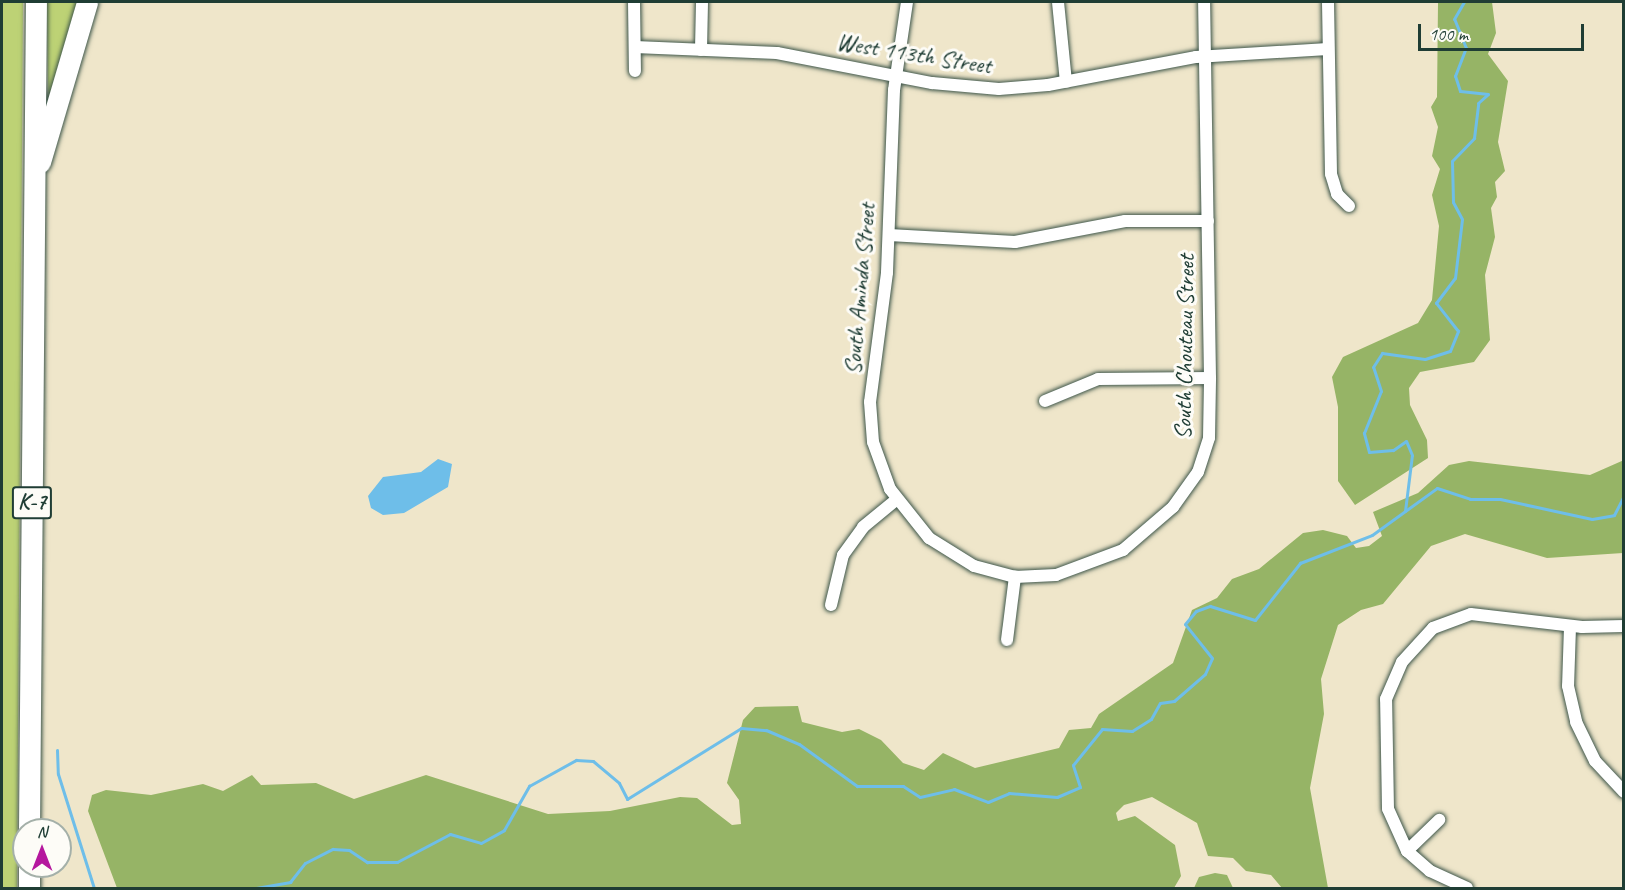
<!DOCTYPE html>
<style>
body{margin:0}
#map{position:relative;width:1625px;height:890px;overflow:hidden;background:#efe6ca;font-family:Caveat,sans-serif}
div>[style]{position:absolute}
.green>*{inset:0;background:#bdd275}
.forest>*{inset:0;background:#96b466}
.water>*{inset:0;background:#6ebee9}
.stream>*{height:3px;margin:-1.5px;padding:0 1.5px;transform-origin:1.5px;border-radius:1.5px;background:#6ebee9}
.roads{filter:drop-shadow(0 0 2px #3e564a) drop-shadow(0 0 2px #3e564a)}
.street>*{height:12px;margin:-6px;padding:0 6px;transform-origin:6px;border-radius:6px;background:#fff}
.highway>*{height:21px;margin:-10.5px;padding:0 10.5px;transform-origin:10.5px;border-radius:10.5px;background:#fff}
span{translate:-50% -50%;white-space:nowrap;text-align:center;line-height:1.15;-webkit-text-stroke:6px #fdfcf7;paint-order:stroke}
.shield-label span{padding:2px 4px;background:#fdfcf7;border:2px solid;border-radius:4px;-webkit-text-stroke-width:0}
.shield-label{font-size:22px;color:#1f3d34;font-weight:700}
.street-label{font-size:24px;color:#1f3d34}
.frame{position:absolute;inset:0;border:3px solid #1f3d34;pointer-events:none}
.north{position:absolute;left:12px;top:818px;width:60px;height:60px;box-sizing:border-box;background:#fdfcf7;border:2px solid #a4b0a9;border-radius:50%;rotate:0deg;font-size:16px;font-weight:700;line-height:24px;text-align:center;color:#1f3d34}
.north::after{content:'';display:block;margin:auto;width:21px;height:27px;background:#b5179e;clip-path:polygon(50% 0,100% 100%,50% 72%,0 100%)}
.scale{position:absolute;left:1418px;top:24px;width:166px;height:27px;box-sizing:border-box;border:3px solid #1f3d34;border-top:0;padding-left:8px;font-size:18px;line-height:21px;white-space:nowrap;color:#1f3d34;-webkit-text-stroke:4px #fdfcf7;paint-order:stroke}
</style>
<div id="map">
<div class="green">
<div style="clip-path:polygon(3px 2px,23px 2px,17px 888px,2px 888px)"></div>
<div style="clip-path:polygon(47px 2px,81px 2px,49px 110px,48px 80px)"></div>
</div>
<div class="forest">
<div style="clip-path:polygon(1492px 2px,1496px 33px,1488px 54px,1508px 81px,1498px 142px,1505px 171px,1495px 182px,1497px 197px,1491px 208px,1495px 237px,1485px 275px,1490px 340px,1474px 362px,1420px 372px,1409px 388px,1410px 405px,1427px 440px,1428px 458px,1355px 505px,1338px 481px,1338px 407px,1332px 377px,1343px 357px,1418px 323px,1432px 300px,1439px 226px,1432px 195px,1440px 169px,1432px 156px,1438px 127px,1431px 107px,1437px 97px,1438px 3px)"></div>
<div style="clip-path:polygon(1624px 460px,1623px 553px,1547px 558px,1465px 534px,1431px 546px,1383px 604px,1361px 610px,1338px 625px,1321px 679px,1324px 714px,1310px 788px,1328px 888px,1282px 888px,1271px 875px,1246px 871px,1233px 858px,1208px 856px,1197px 823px,1152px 797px,1124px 805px,1116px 813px,1118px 821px,1135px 816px,1175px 845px,1181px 876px,1174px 888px,117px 888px,88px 811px,92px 795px,106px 790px,151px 795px,203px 784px,223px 791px,252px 775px,261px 785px,316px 783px,354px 799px,426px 775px,548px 814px,610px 811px,680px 797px,697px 798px,732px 825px,741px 824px,739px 800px,727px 783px,743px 720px,755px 707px,798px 706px,802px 722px,842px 732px,859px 729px,881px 740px,903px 763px,924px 770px,943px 753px,975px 768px,1059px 748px,1069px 730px,1091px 728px,1099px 714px,1173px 663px,1192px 610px,1217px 598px,1232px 579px,1259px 569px,1303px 533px,1323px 530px,1347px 536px,1356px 548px,1369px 546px,1382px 536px,1373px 512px,1418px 493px,1449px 465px,1469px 461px,1590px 475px)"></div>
<div style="clip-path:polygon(1215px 873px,1227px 875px,1233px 888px,1194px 888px,1199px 877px)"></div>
</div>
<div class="water">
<div style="clip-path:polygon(438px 459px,452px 464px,448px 487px,404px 513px,383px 515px,371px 508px,368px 496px,383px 477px,421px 472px)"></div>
</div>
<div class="stream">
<div style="left:1405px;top:511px;width:56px;rotate:-82.9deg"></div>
<div style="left:1412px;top:455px;width:15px;rotate:-113deg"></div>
<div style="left:1406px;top:441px;width:16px;rotate:145deg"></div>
<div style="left:1393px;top:450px;width:24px;rotate:175deg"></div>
<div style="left:1369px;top:452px;width:20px;rotate:-105deg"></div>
<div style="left:1364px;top:433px;width:45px;rotate:-68deg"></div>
<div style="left:1381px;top:391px;width:25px;rotate:-108deg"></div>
<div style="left:1373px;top:367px;width:17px;rotate:-57deg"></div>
<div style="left:1382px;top:353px;width:43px;rotate:7.9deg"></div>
<div style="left:1425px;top:359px;width:26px;rotate:-18deg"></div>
<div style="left:1450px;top:351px;width:22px;rotate:-68deg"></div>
<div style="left:1458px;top:331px;width:36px;rotate:-128deg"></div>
<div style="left:1436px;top:303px;width:31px;rotate:-53deg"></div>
<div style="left:1455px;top:278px;width:59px;rotate:-83.2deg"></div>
<div style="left:1462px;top:219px;width:19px;rotate:-118deg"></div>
<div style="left:1453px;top:202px;width:41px;rotate:-91.4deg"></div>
<div style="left:1452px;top:161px;width:32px;rotate:-46deg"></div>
<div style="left:1474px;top:138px;width:35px;rotate:-83deg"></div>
<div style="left:1478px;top:103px;width:13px;rotate:-42deg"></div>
<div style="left:1488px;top:94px;width:28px;rotate:-174deg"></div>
<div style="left:1460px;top:91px;width:16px;rotate:-108deg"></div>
<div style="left:1455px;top:76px;width:30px;rotate:-69deg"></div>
<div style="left:1466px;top:48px;width:31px;rotate:-112deg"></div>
<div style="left:1454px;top:19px;width:20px;rotate:-60deg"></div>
<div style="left:57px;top:750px;width:24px;rotate:88deg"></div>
<div style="left:58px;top:774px;width:120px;rotate:72.5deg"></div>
<div style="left:256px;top:888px;width:35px;rotate:-10deg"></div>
<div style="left:290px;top:882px;width:24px;rotate:-52deg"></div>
<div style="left:305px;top:863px;width:31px;rotate:-27deg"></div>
<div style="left:333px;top:849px;width:16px;rotate:4deg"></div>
<div style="left:349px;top:850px;width:22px;rotate:34deg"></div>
<div style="left:367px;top:862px;width:30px"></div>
<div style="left:397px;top:862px;width:60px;rotate:-27.8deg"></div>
<div style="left:450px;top:834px;width:32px;rotate:16deg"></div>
<div style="left:481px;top:843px;width:26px;rotate:-29deg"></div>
<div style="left:504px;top:830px;width:51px;rotate:-60.4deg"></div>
<div style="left:529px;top:786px;width:54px;rotate:-29deg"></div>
<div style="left:576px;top:760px;width:17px;rotate:3deg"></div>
<div style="left:593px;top:761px;width:34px;rotate:40deg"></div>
<div style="left:619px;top:783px;width:18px;rotate:63deg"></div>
<div style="left:627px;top:799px;width:134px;rotate:-31.9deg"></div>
<div style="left:741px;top:728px;width:25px;rotate:5deg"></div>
<div style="left:766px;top:730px;width:36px;rotate:23deg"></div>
<div style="left:799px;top:744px;width:72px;rotate:35.9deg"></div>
<div style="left:857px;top:786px;width:46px"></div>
<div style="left:903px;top:786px;width:20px;rotate:33deg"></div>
<div style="left:920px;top:797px;width:35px;rotate:-13deg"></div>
<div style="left:954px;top:789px;width:36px;rotate:21deg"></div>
<div style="left:988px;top:802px;width:23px;rotate:-23deg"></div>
<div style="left:1009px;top:793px;width:48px;rotate:4.8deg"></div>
<div style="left:1057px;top:797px;width:25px;rotate:-23deg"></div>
<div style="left:1080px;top:787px;width:23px;rotate:-108deg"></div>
<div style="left:1073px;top:765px;width:46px;rotate:-51.1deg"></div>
<div style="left:1102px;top:729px;width:30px;rotate:4deg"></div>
<div style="left:1132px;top:731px;width:22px;rotate:-32deg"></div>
<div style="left:1151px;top:719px;width:18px;rotate:-61deg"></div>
<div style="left:1160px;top:703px;width:14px;rotate:-8deg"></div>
<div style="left:1174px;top:701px;width:41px;rotate:-41.1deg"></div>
<div style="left:1205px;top:674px;width:17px;rotate:-66deg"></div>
<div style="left:1212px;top:658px;width:43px;rotate:-128.5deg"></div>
<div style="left:1185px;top:624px;width:17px;rotate:-50deg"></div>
<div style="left:1196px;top:611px;width:15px;rotate:-20deg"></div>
<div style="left:1210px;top:606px;width:47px;rotate:17.3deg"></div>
<div style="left:1255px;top:620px;width:73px;rotate:-51.7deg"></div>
<div style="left:1300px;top:563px;width:77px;rotate:-21.3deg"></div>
<div style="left:1372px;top:535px;width:80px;rotate:-35.9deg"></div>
<div style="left:1437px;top:488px;width:35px;rotate:18deg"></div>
<div style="left:1470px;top:499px;width:30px"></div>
<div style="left:1500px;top:499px;width:94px;rotate:12.3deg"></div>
<div style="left:1592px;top:519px;width:22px;rotate:-10deg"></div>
<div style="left:1614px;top:515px;width:22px;rotate:-63deg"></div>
</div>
<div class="roads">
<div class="street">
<div style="left:634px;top:2px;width:69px;rotate:89.2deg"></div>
<div style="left:907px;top:2px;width:89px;rotate:98.4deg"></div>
<div style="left:894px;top:90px;width:183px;rotate:92.2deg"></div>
<div style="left:887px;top:273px;width:130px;rotate:97.5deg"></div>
<div style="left:870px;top:402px;width:40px;rotate:85.7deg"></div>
<div style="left:873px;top:442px;width:50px;rotate:70.1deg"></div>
<div style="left:890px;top:489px;width:63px;rotate:51.5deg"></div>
<div style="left:929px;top:538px;width:53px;rotate:31.9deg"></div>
<div style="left:974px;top:566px;width:42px;rotate:15deg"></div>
<div style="left:1015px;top:577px;width:41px;rotate:-2.8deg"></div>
<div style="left:1056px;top:575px;width:72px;rotate:-20.5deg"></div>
<div style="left:1123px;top:550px;width:66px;rotate:-40.7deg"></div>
<div style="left:1173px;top:507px;width:43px;rotate:-54.5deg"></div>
<div style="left:1198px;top:472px;width:36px;rotate:-72deg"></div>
<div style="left:1209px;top:438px;width:60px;rotate:-89deg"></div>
<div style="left:1210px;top:378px;width:376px;rotate:-90.9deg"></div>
<div style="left:1058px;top:2px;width:80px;rotate:84.3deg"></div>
<div style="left:1328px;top:2px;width:172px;rotate:89deg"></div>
<div style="left:1331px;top:174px;width:21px;rotate:73deg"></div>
<div style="left:1337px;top:194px;width:17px;rotate:45deg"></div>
<div style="left:635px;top:47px;width:142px;rotate:2.4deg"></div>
<div style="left:777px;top:53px;width:158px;rotate:11deg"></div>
<div style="left:932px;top:83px;width:67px;rotate:5.1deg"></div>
<div style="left:999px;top:89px;width:49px;rotate:-4.7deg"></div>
<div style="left:1048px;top:85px;width:151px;rotate:-10.7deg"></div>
<div style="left:1196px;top:57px;width:132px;rotate:-3.5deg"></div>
<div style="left:701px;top:50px;width:48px;rotate:-88.8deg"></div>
<div style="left:889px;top:235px;width:126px;rotate:3.2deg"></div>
<div style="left:1015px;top:242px;width:112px;rotate:-10.8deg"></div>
<div style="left:1125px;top:221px;width:83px"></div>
<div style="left:1045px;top:401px;width:57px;rotate:-22.5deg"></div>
<div style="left:1098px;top:379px;width:112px;rotate:-0.5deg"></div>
<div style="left:831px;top:605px;width:51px;rotate:-76.5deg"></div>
<div style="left:843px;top:555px;width:34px;rotate:-54deg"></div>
<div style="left:863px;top:527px;width:44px;rotate:-39.5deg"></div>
<div style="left:1570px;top:627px;width:59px;rotate:91.9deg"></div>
<div style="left:1568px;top:686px;width:37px;rotate:77deg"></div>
<div style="left:1576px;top:722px;width:43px;rotate:64deg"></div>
<div style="left:1595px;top:761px;width:42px;rotate:46.9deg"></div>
<div style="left:1007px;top:640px;width:64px;rotate:-82.8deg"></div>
<div style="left:1407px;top:851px;width:45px;rotate:-44.1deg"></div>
<div style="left:1467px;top:888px;width:41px;rotate:-155.3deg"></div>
<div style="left:1430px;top:871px;width:30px;rotate:-139deg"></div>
<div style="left:1407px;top:851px;width:46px;rotate:-114.3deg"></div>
<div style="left:1388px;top:809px;width:110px;rotate:-91deg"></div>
<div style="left:1386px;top:699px;width:40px;rotate:-66.6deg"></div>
<div style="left:1402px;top:662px;width:46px;rotate:-47.6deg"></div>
<div style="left:1433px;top:628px;width:40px;rotate:-20.2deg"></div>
<div style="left:1471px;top:614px;width:112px;rotate:6.7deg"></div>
<div style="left:1582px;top:627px;width:42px;rotate:-1.4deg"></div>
</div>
<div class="highway">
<div style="left:40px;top:162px;width:167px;rotate:-73.6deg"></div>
<div style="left:29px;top:830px;width:828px;rotate:-89.52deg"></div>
<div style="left:29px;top:888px;width:22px;rotate:-90deg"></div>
</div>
</div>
<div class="shield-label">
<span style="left:32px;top:503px">K-7</span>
</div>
<div class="street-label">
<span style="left:914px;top:54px;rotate:9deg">West 113th Street</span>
<span style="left:860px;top:289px;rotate:-85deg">South Aminda Street</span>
<span style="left:1185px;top:347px;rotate:-89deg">South Chouteau Street</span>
</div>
<div class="frame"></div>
<div class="north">N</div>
<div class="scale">100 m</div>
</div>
